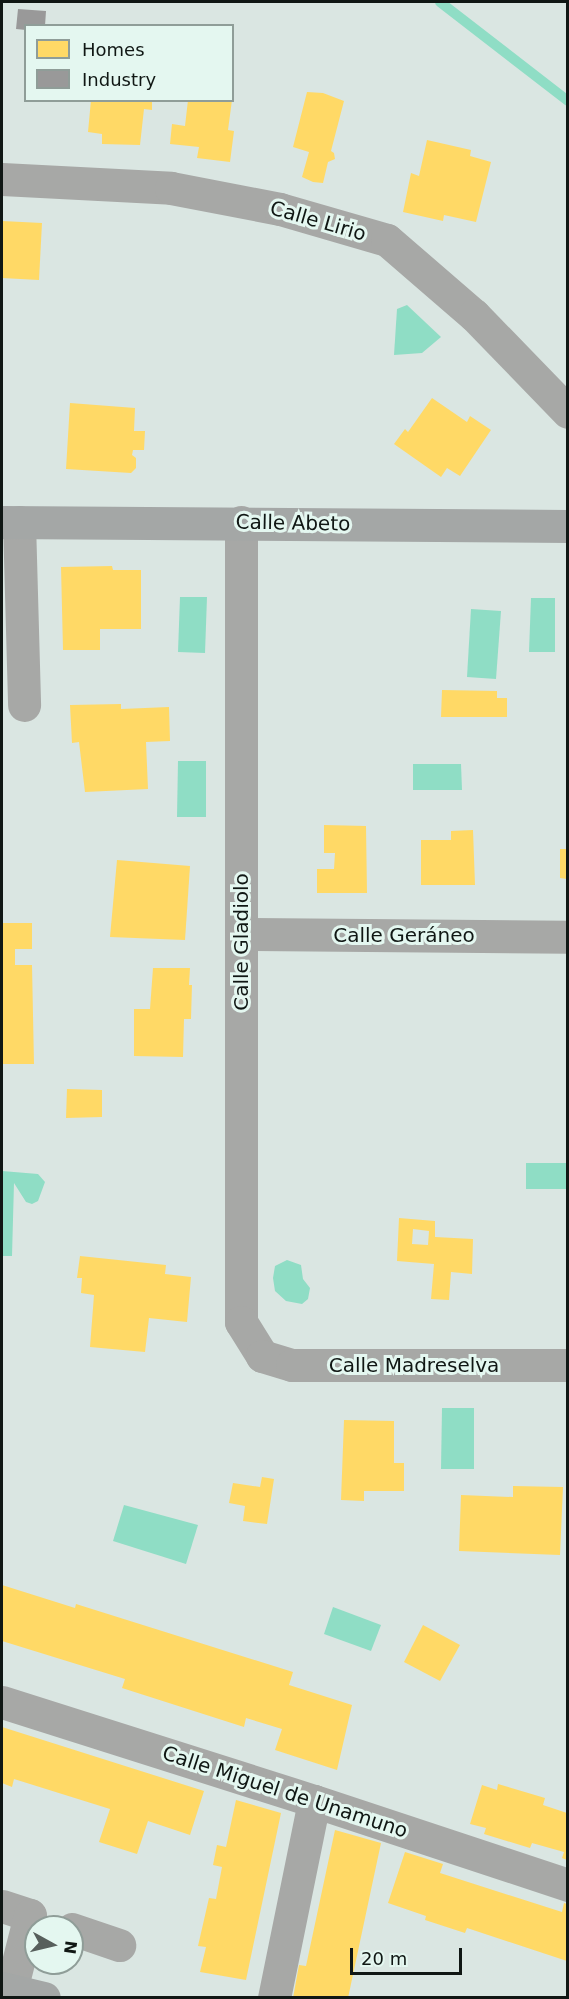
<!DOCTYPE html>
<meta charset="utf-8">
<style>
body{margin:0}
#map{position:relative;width:569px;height:1999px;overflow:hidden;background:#dae6e2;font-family:"DejaVu Sans",sans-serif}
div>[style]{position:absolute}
.water>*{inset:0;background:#8fddc5}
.homes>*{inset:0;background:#ffd966}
.industry>*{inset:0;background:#999}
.stream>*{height:10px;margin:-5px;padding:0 5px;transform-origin:5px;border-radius:5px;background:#8fddc5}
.street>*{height:33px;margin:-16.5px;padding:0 16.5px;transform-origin:16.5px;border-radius:16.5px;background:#a7a8a6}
.secondary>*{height:33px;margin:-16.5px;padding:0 16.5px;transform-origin:16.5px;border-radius:16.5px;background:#a4a7a6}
span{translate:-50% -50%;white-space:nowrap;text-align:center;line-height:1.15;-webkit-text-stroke:6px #e4f7f0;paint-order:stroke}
.street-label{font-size:20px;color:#101714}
.frame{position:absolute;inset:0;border:3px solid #101714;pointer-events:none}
.legend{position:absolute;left:24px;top:24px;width:210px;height:78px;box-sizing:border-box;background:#e4f7f0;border:2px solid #8f9d98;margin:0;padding:8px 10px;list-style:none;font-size:18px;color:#101714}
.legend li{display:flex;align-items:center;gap:12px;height:30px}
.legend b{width:30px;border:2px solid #8f9d98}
.north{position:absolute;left:24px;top:1915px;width:60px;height:60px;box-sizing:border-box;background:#e4f7f0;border:2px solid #8f9d98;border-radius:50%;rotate:98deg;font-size:16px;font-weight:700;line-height:24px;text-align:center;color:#101714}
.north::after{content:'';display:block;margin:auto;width:21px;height:27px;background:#575f5c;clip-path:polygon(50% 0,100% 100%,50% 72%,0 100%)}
.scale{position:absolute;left:350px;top:1948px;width:112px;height:27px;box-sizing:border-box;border:3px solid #101714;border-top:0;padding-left:8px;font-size:18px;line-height:21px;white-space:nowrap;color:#101714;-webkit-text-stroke:4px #e4f7f0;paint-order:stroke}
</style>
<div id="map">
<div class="water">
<div style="clip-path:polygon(407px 305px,441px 337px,422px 353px,394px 355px,397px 309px)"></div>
<div style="clip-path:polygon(180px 597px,207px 597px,205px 653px,178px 652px)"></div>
<div style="clip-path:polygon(531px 598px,555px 598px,555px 652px,529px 652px)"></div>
<div style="clip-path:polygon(471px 609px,501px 611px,496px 679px,467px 677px)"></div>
<div style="clip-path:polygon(178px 761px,206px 761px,206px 817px,177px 817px)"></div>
<div style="clip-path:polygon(413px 764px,461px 764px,462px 790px,413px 790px)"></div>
<div style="clip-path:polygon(526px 1163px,567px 1163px,567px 1189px,526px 1189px)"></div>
<div style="clip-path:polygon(2px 1171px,38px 1174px,45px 1182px,38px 1201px,32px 1204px,26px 1202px,14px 1183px,12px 1256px,2px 1256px)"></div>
<div style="clip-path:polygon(287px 1260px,301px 1265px,303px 1279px,310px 1288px,308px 1299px,302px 1304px,286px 1301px,275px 1291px,273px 1278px,275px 1266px)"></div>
<div style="clip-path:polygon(442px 1408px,474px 1408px,474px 1469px,441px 1469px)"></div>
<div style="clip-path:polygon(124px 1505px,198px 1525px,186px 1564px,113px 1541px)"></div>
<div style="clip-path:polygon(333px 1607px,381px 1625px,371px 1651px,324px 1634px)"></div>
</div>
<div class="homes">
<div style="clip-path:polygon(307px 92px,323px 93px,344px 101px,331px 151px,334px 153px,335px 159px,328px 162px,323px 183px,313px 182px,302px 177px,309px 152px,293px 147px)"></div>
<div style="clip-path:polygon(91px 100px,152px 100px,152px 110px,144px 109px,140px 145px,102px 144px,102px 134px,88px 132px)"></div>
<div style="clip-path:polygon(188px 100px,232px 100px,228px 130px,234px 131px,230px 162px,197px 158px,199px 147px,170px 144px,172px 124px,185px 126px)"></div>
<div style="clip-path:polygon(427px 140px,471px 150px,470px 156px,491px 162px,476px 222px,444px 215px,443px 221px,403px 212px,411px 173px,419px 176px)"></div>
<div style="clip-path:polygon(2px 221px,42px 223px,39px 280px,2px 278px)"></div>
<div style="clip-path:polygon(432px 398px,467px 422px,470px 416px,491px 430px,460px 476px,447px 468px,441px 477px,394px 444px,405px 429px,408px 432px)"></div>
<div style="clip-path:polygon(70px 403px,135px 408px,134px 431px,145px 431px,144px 450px,133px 450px,132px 455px,136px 458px,136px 468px,131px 473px,66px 469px)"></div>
<div style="clip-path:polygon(112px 566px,113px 570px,141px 570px,141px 629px,100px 629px,100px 650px,63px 650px,61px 567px)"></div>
<div style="clip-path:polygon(442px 690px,497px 691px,497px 698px,507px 698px,507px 717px,441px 717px)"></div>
<div style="clip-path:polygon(121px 704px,121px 709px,169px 707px,170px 741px,146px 742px,148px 789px,85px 792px,79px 742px,72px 743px,70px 705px)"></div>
<div style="clip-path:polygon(324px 825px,366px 826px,367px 893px,317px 893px,317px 869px,334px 869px,335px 853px,324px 853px)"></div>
<div style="clip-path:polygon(473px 830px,475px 885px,421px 885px,421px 840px,451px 840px,451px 831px)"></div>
<div style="clip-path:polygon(560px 849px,567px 849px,567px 879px,560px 878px)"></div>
<div style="clip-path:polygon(117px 860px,190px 866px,185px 940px,110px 937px)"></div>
<div style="clip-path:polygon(2px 923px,32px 923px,32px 949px,15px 949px,15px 965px,32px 965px,34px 1064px,2px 1064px)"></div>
<div style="clip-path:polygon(153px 968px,190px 968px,189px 985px,192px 985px,191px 1019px,184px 1019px,183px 1057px,134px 1056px,134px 1009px,150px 1009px)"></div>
<div style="clip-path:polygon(67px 1089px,102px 1090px,102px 1117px,66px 1118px)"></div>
<div style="clip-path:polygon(evenodd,399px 1218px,435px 1221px,435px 1237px,473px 1239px,472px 1274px,451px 1272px,449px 1300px,431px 1299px,434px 1264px,397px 1261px,399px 1218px,413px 1229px,429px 1231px,428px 1245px,412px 1244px,413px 1229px)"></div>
<div style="clip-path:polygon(80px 1256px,166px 1265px,165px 1274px,191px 1277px,187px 1322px,149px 1318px,145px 1352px,90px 1347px,94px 1295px,81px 1293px,82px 1278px,77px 1278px)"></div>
<div style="clip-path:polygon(344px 1420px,394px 1421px,394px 1463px,404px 1463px,404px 1491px,364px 1491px,364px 1501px,341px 1500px)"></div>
<div style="clip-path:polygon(262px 1477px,274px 1479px,267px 1524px,243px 1521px,245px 1506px,229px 1503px,233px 1483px,260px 1487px)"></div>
<div style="clip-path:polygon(513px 1486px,563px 1487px,560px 1555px,459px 1551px,461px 1495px,513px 1497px)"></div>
<div style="clip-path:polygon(2px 1585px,75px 1608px,76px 1604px,293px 1672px,289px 1685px,352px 1705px,337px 1770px,275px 1750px,282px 1729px,246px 1718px,244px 1727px,122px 1688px,125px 1679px,2px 1641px)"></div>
<div style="clip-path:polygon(423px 1625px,460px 1645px,440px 1681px,404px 1662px)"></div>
<div style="clip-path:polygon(2px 1727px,204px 1791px,190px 1835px,148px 1821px,137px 1854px,99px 1842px,110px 1809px,14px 1779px,12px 1787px,2px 1783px)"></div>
<div style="clip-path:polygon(498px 1784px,545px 1798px,543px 1805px,567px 1813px,567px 1860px,562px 1858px,564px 1852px,532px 1843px,530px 1848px,484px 1834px,486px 1828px,470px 1824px,482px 1785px,497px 1790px)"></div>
<div style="clip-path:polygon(236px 1800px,281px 1813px,246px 1980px,200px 1972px,206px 1947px,198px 1946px,209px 1898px,216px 1899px,222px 1867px,213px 1865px,217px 1845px,226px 1847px)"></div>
<div style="clip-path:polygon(335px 1830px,381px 1843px,348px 1998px,293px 1998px,299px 1965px,306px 1966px)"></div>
<div style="clip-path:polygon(405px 1852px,443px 1864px,440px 1873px,562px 1912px,564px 1903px,567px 1904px,567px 1961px,467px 1928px,465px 1933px,425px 1920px,426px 1916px,388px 1903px)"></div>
</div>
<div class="industry">
<div style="clip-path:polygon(18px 9px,46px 11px,45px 26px,26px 26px,26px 30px,16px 29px)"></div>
</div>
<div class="stream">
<div style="left:440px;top:2px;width:162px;rotate:37.7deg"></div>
</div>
<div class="street">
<div style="left:2px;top:179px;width:169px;rotate:3deg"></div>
<div style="left:171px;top:188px;width:111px;rotate:10.9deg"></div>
<div style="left:280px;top:209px;width:111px;rotate:16.2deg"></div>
<div style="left:387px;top:240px;width:115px;rotate:40.8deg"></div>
<div style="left:474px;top:315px;width:135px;rotate:45.9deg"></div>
<div style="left:19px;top:522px;width:183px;rotate:88.4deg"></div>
<div style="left:241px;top:522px;width:800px;rotate:90deg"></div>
<div style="left:241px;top:1322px;width:40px;rotate:58deg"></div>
<div style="left:262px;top:1356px;width:31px;rotate:17deg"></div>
<div style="left:292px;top:1365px;width:276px"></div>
<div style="left:241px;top:934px;width:327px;rotate:0.5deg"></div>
<div style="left:2px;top:1702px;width:327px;rotate:17.6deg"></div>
<div style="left:314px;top:1801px;width:268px;rotate:18.3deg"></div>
<div style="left:2px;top:1906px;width:29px;rotate:18deg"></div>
<div style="left:30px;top:1915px;width:77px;rotate:104.2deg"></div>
<div style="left:72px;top:1929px;width:50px;rotate:18.8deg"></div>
<div style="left:274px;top:1998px;width:201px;rotate:-78.5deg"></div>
</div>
<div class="secondary">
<div style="left:2px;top:522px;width:566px;rotate:0.4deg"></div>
<div style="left:2px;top:1988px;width:43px;rotate:13.4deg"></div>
</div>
<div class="street-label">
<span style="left:318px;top:221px;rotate:16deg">Calle Lirio</span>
<span style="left:293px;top:523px;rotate:1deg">Calle Abeto</span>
<span style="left:404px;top:935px">Calle Geráneo</span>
<span style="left:241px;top:942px;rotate:-90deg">Calle Gladiolo</span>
<span style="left:414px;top:1365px">Calle Madreselva</span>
<span style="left:285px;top:1792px;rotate:18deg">Calle Miguel de Unamuno</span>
</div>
<div class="frame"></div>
<ul class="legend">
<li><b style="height:16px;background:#ffd966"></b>Homes</li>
<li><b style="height:16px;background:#999"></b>Industry</li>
</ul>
<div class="north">N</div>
<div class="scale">20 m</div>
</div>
